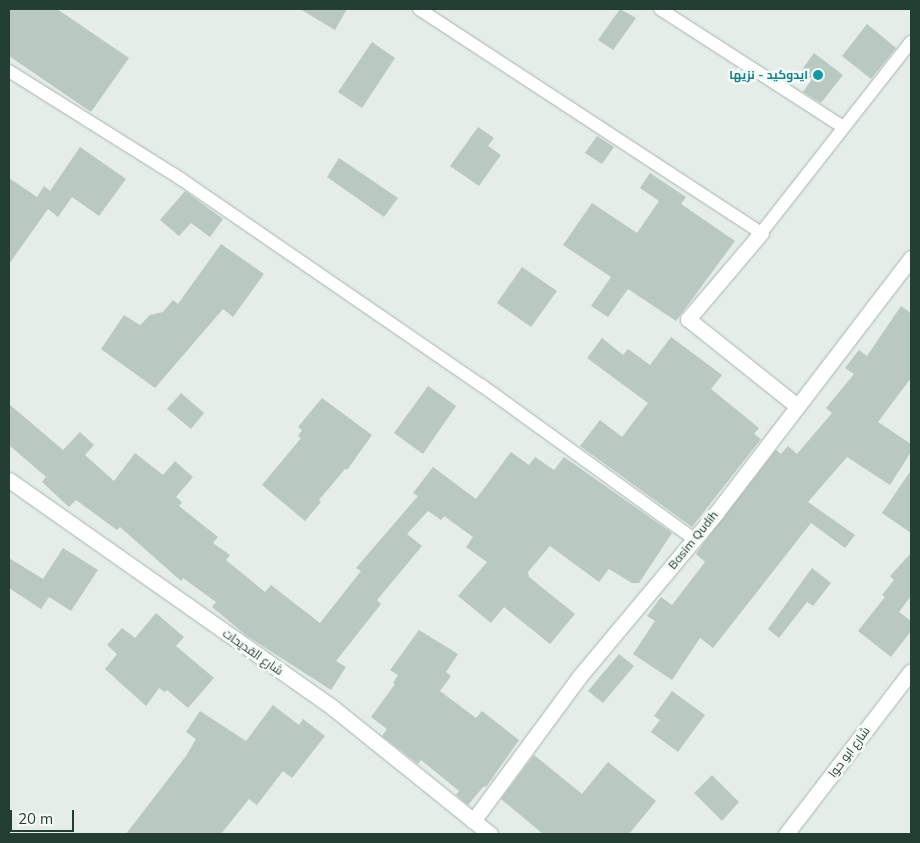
<!DOCTYPE html>
<meta charset="utf-8">
<style>
body{margin:0}
#map{position:relative;width:920px;height:843px;overflow:hidden;background:#e4ede8;font-family:Mulish,Cairo,sans-serif}
div>[style]{position:absolute}
.building>*{inset:0;background:#b9c8c1}
.roads{filter:drop-shadow(0 0 1px #a6b5ae) drop-shadow(0 0 1px #a6b5ae)}
.service>*{height:12px;margin:-6px;padding:0 6px;transform-origin:6px;border-radius:6px;background:#fff}
.minor>*{height:15px;margin:-7.5px;padding:0 7.5px;transform-origin:7.5px;border-radius:7.5px;background:#fff}
.tertiary>*{height:15px;margin:-7.5px;padding:0 7.5px;transform-origin:7.5px;border-radius:7.5px;background:#fff}
.dots>*{width:14px;height:14px;translate:-50% -50%;box-sizing:border-box;border:2px solid #f5faf6;border-radius:50%}
span{translate:-50% -50%;white-space:nowrap;text-align:center;line-height:1.15;-webkit-text-stroke:5px #f5faf6;paint-order:stroke}
.culture-label{font-size:12px;color:#0d838f;font-weight:700}
.right{translate:-100% -50%;text-align:right}
.street-label{font-size:12px;color:#233f34}
.frame{position:absolute;inset:0;border:10px solid #233f34;pointer-events:none}
.scale{position:absolute;left:10px;top:810px;width:64px;height:22px;box-sizing:border-box;border:2px solid #233f34;border-top:0;padding-left:6px;font-size:15px;line-height:18px;white-space:nowrap;color:#233f34;-webkit-text-stroke:4px #f5faf6;paint-order:stroke}
</style>
<div id="map">
<div class="building">
<div style="clip-path:polygon(9px 9px,57px 9px,129px 58px,91px 112px,9px 56px)"></div>
<div style="clip-path:polygon(300px 9px,347px 9px,335px 30px)"></div>
<div style="clip-path:polygon(620px 9px,636px 18px,613px 50px,598px 40px)"></div>
<div style="clip-path:polygon(867px 24px,896px 48px,871px 79px,842px 56px)"></div>
<div style="clip-path:polygon(372px 42px,395px 58px,362px 108px,338px 92px)"></div>
<div style="clip-path:polygon(814px 53px,843px 75px,821px 103px,803px 92px,812px 79px,801px 71px)"></div>
<div style="clip-path:polygon(478px 127px,494px 138px,488px 146px,501px 155px,479px 186px,450px 166px)"></div>
<div style="clip-path:polygon(597px 136px,614px 147px,602px 164px,585px 153px)"></div>
<div style="clip-path:polygon(80px 147px,126px 179px,99px 216px,72px 197px,58px 217px,48px 209px,9px 264px,9px 178px,37px 197px,44px 186px,50px 191px)"></div>
<div style="clip-path:polygon(339px 158px,398px 198px,384px 217px,327px 177px)"></div>
<div style="clip-path:polygon(650px 173px,686px 197px,681px 204px,735px 241px,676px 321px,628px 289px,608px 317px,591px 306px,611px 277px,563px 245px,592px 203px,637px 233px,659px 201px,640px 188px)"></div>
<div style="clip-path:polygon(185px 191px,223px 219px,210px 237px,191px 223px,179px 236px,160px 220px)"></div>
<div style="clip-path:polygon(221px 244px,264px 274px,233px 317px,223px 309px,155px 388px,101px 349px,124px 315px,140px 325px,150px 315px,163px 312px,173px 300px,178px 304px)"></div>
<div style="clip-path:polygon(522px 267px,557px 291px,531px 327px,497px 303px)"></div>
<div style="clip-path:polygon(901px 306px,911px 313px,911px 378px,878px 422px,911px 444px,911px 452px,890px 485px,847px 457px,808px 502px,855px 535px,845px 548px,811px 523px,713px 648px,700px 638px,672px 680px,633px 654px,655px 621px,647px 616px,661px 597px,672px 605px,705px 562px,696px 554px,706px 540px,776px 450px,781px 454px,788px 446px,797px 454px,832px 413px,826px 408px,854px 374px,845px 368px,859px 350px,867px 356px)"></div>
<div style="clip-path:polygon(671px 337px,722px 375px,711px 389px,759px 428px,754px 434px,761px 439px,692px 527px,580px 446px,600px 420px,622px 437px,648px 403px,587px 358px,602px 338px,623px 355px,628px 349px,650px 365px)"></div>
<div style="clip-path:polygon(428px 386px,456px 406px,423px 454px,394px 433px)"></div>
<div style="clip-path:polygon(181px 393px,204px 413px,191px 429px,167px 409px)"></div>
<div style="clip-path:polygon(322px 398px,372px 435px,347px 470px,345px 469px,319px 500px,321px 502px,305px 521px,262px 485px,301px 438px,298px 436px,302px 430px,298px 427px)"></div>
<div style="clip-path:polygon(9px 404px,63px 450px,80px 432px,94px 445px,85px 455px,114px 481px,135px 453px,163px 475px,175px 461px,193px 477px,176px 497px,182px 502px,179px 506px,218px 537px,213px 543px,230px 555px,226px 560px,265px 592px,271px 585px,320px 623px,361px 571px,356px 568px,418px 496px,413px 493px,433px 467px,476px 499px,511px 452px,529px 465px,535px 457px,554px 470px,564px 457px,672px 533px,639px 583px,632px 583px,609px 569px,599px 582px,550px 546px,528px 572px,529px 577px,575px 614px,550px 644px,504px 607px,491px 623px,458px 596px,487px 562px,466px 547px,473px 537px,444px 516px,441px 520px,428px 511px,407px 534px,422px 546px,377px 600px,381px 604px,336px 661px,346px 667px,331px 690px,247px 636px,212px 607px,216px 602px,183px 578px,181px 581px,120px 527px,117px 530px,76px 500px,69px 507px,42px 482px,46px 477px,9px 445px)"></div>
<div style="clip-path:polygon(911px 470px,911px 533px,882px 513px)"></div>
<div style="clip-path:polygon(63px 548px,98px 570px,71px 611px,49px 597px,41px 609px,9px 588px,9px 558px,43px 579px)"></div>
<div style="clip-path:polygon(911px 553px,911px 596px,899px 612px,911px 621px,911px 631px,891px 657px,858px 631px,885px 597px,882px 595px,894px 580px,890px 576px)"></div>
<div style="clip-path:polygon(812px 568px,831px 583px,813px 606px,807px 602px,779px 638px,768px 629px)"></div>
<div style="clip-path:polygon(156px 613px,184px 637px,176px 646px,214px 678px,188px 708px,167px 690px,165px 692px,159px 688px,146px 706px,105px 669px,117px 654px,107px 645px,122px 628px,135px 638px)"></div>
<div style="clip-path:polygon(419px 630px,458px 654px,446px 672px,451px 676px,440px 691px,476px 718px,482px 711px,519px 740px,486px 787px,484px 786px,468px 805px,456px 795px,459px 791px,421px 760px,418px 764px,382px 736px,387px 729px,371px 717px,395px 684px,393px 683px,398px 675px,390px 670px)"></div>
<div style="clip-path:polygon(619px 654px,634px 666px,603px 703px,588px 691px)"></div>
<div style="clip-path:polygon(672px 691px,705px 715px,678px 752px,651px 732px,660px 720px,654px 716px)"></div>
<div style="clip-path:polygon(273px 705px,299px 725px,303px 719px,325px 736px,292px 778px,283px 771px,257px 805px,249px 799px,221px 834px,126px 834px,186px 756px,196px 739px,186px 732px,200px 711px,246px 741px)"></div>
<div style="clip-path:polygon(534px 755px,582px 794px,608px 762px,656px 801px,629px 834px,543px 834px,501px 799px)"></div>
<div style="clip-path:polygon(712px 775px,739px 802px,722px 821px,694px 793px)"></div>
</div>
<div class="roads">
<div class="service">
<div style="left:419px;top:9px;width:409px;rotate:33.2deg"></div>
<div style="left:761px;top:233px;width:243px;rotate:-51.9deg"></div>
<div style="left:660px;top:9px;width:218px;rotate:32.8deg"></div>
<div style="left:9px;top:71px;width:203px;rotate:32.1deg"></div>
<div style="left:181px;top:179px;width:364px;rotate:34.5deg"></div>
<div style="left:481px;top:385px;width:263px;rotate:35.9deg"></div>
</div>
<div class="minor">
<div style="left:761px;top:233px;width:113px;rotate:130.3deg"></div>
<div style="left:688px;top:319px;width:139px;rotate:38.6deg"></div>
<div style="left:473px;top:821px;width:179px;rotate:-53.6deg"></div>
<div style="left:579px;top:677px;width:214px;rotate:-50.1deg"></div>
<div style="left:716px;top:513px;width:321px;rotate:-52.6deg"></div>
<div style="left:786px;top:834px;width:205px;rotate:-52.5deg"></div>
</div>
<div class="tertiary">
<div style="left:9px;top:480px;width:395px;rotate:35.1deg"></div>
<div style="left:332px;top:707px;width:203px;rotate:38.8deg"></div>
</div>
</div>
<div class="dots">
<div style="left:818px;top:75px;background:#0f9aa8"></div>
</div>
<div class="culture-label">
<span class="right" style="left:808px;top:75px">ايدوكيد - نزيها</span>
</div>
<div class="street-label">
<span style="left:693px;top:540px;rotate:-51deg">Basim Qudih</span>
<span style="left:253px;top:652px;rotate:35deg">شارع القديحات</span>
<span style="left:849px;top:752px;rotate:-53deg">شارع ابو حوا</span>
</div>
<div class="frame"></div>
<div class="scale">20 m</div>
</div>
